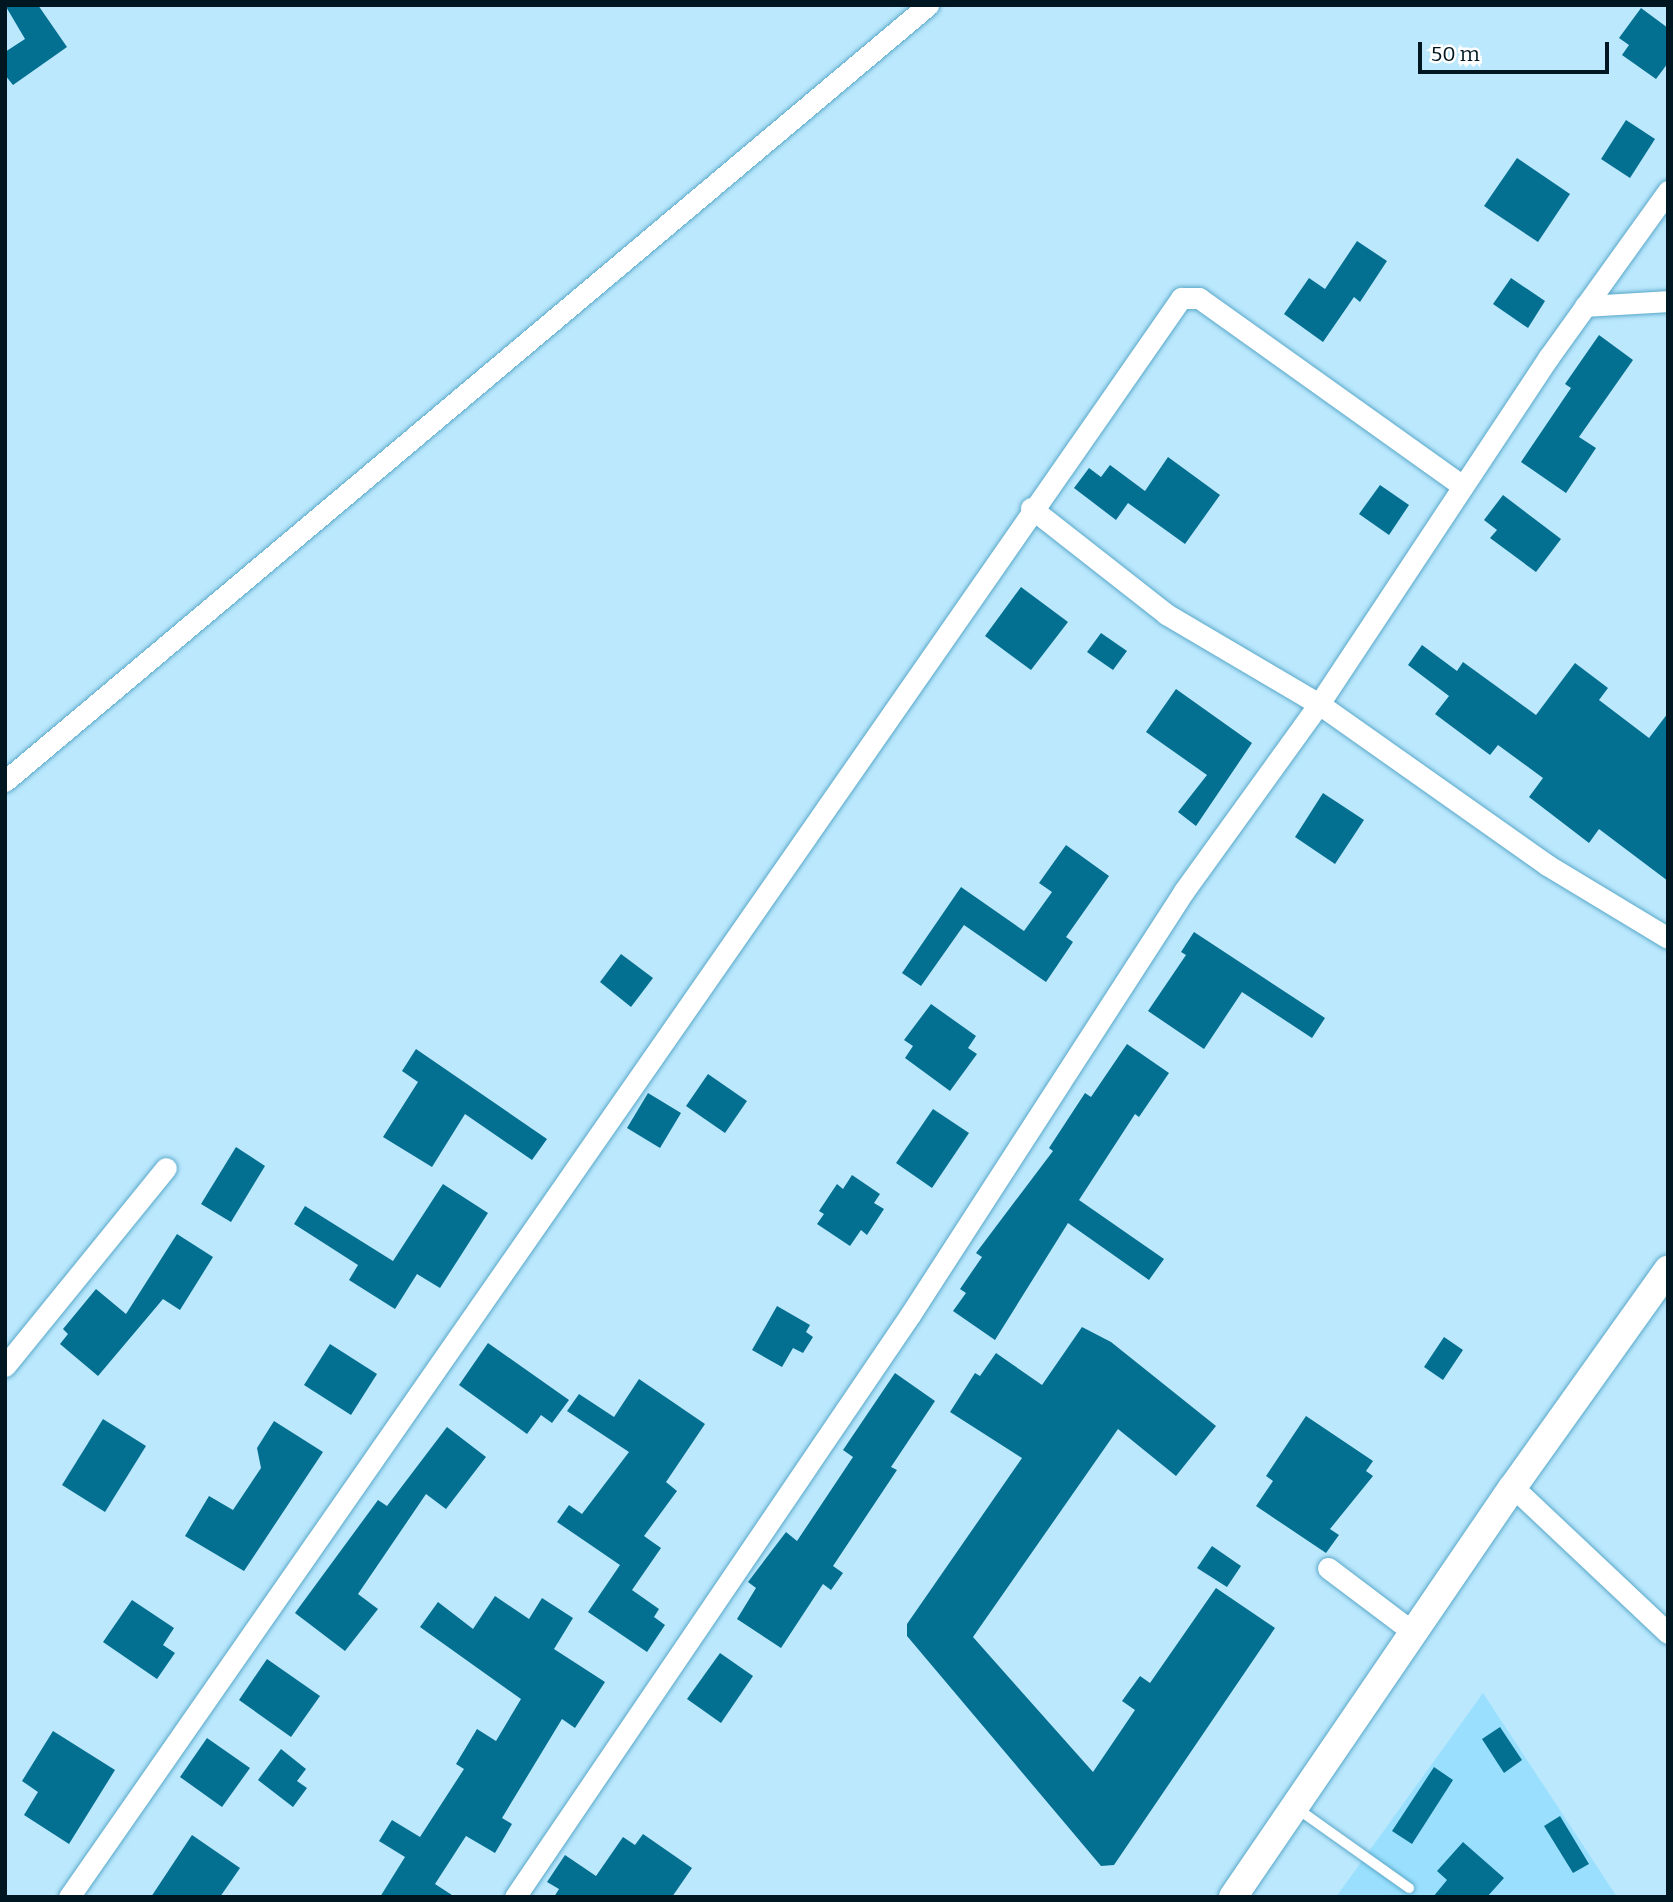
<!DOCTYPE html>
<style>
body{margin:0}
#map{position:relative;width:1673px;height:1902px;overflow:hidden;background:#bbe8fd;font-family:Bitter,serif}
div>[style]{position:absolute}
.built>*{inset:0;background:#9ae0fe}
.building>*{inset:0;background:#047091}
.roads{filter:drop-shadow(0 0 2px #59a8c9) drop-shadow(0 0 2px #59a8c9)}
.lane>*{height:10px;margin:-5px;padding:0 5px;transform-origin:5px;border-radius:5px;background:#fff}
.street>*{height:21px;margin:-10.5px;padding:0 10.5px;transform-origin:10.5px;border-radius:10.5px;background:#fff}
.secondary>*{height:28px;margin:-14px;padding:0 14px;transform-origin:14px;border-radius:14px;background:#fff}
span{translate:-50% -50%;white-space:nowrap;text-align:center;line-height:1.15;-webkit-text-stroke:5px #fff;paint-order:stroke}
.frame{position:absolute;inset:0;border:7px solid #001721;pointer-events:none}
.scale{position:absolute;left:1418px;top:42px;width:191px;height:32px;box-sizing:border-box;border:4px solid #001721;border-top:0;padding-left:9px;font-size:21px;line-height:24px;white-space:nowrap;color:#001721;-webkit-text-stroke:5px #fff;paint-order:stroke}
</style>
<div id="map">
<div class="built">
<div style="clip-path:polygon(1483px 1693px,1617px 1897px,1336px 1897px)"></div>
</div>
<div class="building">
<div style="clip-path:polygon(5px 5px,38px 5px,67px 47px,13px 85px,5px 75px,5px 52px,25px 39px)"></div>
<div style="clip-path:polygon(1641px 8px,1668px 28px,1668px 63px,1656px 79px,1622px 55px,1629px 45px,1619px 38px)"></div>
<div style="clip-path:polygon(1626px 120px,1655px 139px,1630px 178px,1601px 159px)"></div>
<div style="clip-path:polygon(1517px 158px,1570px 194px,1538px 242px,1484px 206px)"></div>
<div style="clip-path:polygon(1357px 241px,1387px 261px,1360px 302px,1354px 297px,1323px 342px,1284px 314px,1309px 278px,1325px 289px)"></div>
<div style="clip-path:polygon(1511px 278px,1545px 301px,1528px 328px,1493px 304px)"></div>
<div style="clip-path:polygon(1599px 335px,1633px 360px,1579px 437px,1596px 448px,1566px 493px,1521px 462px,1571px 388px,1565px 384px)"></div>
<div style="clip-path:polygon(1168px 457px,1220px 495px,1185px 544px,1128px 503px,1116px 520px,1074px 488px,1089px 468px,1101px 477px,1110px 465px,1145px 491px)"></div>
<div style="clip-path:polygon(1380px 485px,1409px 505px,1389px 535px,1359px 514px)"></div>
<div style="clip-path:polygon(1503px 495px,1561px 539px,1536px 572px,1490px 538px,1497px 530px,1484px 520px)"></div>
<div style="clip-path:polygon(1021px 587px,1068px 622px,1031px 670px,985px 636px)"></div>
<div style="clip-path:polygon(1101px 633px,1127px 651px,1113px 670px,1087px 652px)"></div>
<div style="clip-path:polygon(1422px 645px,1457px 671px,1463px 662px,1536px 715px,1575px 663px,1608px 688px,1599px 700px,1649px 738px,1668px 713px,1668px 881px,1599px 829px,1589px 843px,1529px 797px,1543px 778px,1498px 745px,1490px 755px,1435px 714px,1449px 696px,1408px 665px)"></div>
<div style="clip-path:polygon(1176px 689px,1252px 743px,1196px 826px,1178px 812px,1207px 775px,1146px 732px)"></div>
<div style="clip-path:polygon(1323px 793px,1364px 820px,1335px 864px,1295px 837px)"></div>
<div style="clip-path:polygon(1066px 845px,1109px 876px,1066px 937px,1073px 942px,1046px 982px,964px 925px,921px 986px,902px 973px,961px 887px,1024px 931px,1052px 892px,1039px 883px)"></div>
<div style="clip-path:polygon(1194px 932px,1325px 1018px,1312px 1038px,1242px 992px,1204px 1049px,1148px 1011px,1186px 955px,1181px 952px)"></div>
<div style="clip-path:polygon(621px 954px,653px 978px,631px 1007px,600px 982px)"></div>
<div style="clip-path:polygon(931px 1004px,976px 1036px,968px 1048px,977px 1054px,950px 1091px,905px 1058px,913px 1046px,904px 1040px)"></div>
<div style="clip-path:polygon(1127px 1044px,1169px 1073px,1139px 1117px,1135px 1114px,1079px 1200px,1164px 1259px,1149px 1280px,1068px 1223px,995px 1340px,953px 1311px,966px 1293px,960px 1289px,982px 1257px,976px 1253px,1053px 1151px,1049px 1148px,1085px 1093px,1091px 1097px)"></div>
<div style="clip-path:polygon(416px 1049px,547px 1139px,532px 1160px,465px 1114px,432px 1167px,383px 1137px,418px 1082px,402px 1071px)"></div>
<div style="clip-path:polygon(708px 1074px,747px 1101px,725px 1133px,686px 1106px)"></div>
<div style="clip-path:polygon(648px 1093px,681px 1113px,660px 1148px,627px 1128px)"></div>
<div style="clip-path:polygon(933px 1109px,969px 1133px,932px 1188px,896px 1163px)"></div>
<div style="clip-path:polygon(236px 1147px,265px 1166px,231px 1222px,201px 1204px)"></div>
<div style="clip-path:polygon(852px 1175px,880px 1194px,874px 1203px,884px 1209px,867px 1235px,861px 1230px,850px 1246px,817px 1224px,824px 1214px,819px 1211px,837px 1184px,843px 1189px)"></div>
<div style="clip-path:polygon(443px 1184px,488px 1213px,440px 1288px,417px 1274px,395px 1309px,349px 1280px,358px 1265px,294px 1224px,305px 1206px,393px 1261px)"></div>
<div style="clip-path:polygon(177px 1234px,213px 1257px,180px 1310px,163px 1299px,98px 1376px,60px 1344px,68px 1334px,63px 1329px,96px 1289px,126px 1314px)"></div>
<div style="clip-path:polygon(777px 1306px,810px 1325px,806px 1332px,813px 1337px,803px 1353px,793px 1348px,782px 1367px,752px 1350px)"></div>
<div style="clip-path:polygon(1082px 1327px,1111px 1342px,1216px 1426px,1176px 1476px,1118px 1429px,973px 1637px,1093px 1772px,1135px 1710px,1122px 1701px,1140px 1676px,1150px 1683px,1216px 1588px,1275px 1628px,1114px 1865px,1101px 1866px,907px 1636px,907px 1624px,1022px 1458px,950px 1412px,975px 1373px,980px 1376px,996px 1353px,1042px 1385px)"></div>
<div style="clip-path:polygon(1444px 1337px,1463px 1350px,1443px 1380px,1424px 1367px)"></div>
<div style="clip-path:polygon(488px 1343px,569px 1400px,552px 1423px,541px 1415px,527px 1434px,459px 1385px)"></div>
<div style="clip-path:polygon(330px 1344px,377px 1374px,351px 1415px,304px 1385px)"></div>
<div style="clip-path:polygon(895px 1373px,935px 1401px,891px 1467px,897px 1470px,833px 1566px,843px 1573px,831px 1590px,823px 1584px,781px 1648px,737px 1619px,756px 1588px,748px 1582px,786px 1532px,797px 1541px,853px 1457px,843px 1450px)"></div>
<div style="clip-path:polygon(639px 1379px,705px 1424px,666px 1482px,677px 1491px,644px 1536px,661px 1548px,632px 1590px,659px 1609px,654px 1617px,665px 1625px,647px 1652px,588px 1612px,620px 1565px,557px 1522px,569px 1505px,582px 1514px,629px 1452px,567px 1411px,579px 1394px,614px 1417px)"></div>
<div style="clip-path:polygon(1306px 1416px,1373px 1461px,1366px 1471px,1373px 1476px,1330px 1529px,1339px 1535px,1326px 1553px,1256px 1506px,1273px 1481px,1266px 1476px)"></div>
<div style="clip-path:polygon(103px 1419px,146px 1446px,105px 1512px,62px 1485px)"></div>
<div style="clip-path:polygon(274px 1421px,323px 1452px,244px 1571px,185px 1536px,209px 1496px,233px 1510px,261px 1468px,257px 1448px)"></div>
<div style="clip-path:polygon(447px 1427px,486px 1457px,446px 1509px,426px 1494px,358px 1594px,378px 1609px,345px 1651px,295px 1613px,378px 1500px,387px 1506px)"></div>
<div style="clip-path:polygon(1212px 1546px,1241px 1566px,1227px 1587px,1197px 1568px)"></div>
<div style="clip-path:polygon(495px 1596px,529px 1619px,542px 1598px,573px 1618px,554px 1649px,605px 1682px,575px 1728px,562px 1719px,502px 1818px,512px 1824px,495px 1853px,466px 1836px,435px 1884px,455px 1897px,380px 1897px,405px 1857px,379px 1841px,392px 1820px,420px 1837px,464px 1769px,456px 1764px,477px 1729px,496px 1741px,521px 1699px,420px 1627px,438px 1602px,473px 1629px)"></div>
<div style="clip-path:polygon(132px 1600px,174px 1628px,163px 1645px,175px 1653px,157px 1679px,103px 1642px)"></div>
<div style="clip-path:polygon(720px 1653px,753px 1676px,721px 1723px,687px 1699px)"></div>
<div style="clip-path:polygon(267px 1659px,320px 1696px,291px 1737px,239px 1700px)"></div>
<div style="clip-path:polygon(1500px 1727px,1522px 1760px,1504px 1773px,1482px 1739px)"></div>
<div style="clip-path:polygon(53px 1731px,115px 1770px,69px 1844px,24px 1815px,38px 1792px,22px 1781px)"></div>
<div style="clip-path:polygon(207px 1738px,250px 1768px,222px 1807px,180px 1777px)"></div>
<div style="clip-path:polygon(281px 1749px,306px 1769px,297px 1781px,307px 1788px,293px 1807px,258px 1780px)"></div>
<div style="clip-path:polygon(1434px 1767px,1453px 1780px,1412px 1844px,1392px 1831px)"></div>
<div style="clip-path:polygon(1560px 1816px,1589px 1864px,1573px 1873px,1544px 1826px)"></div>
<div style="clip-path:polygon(643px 1834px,692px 1868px,672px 1897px,554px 1897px,559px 1889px,547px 1882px,565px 1855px,596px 1876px,623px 1837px,635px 1845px)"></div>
<div style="clip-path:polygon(192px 1835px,240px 1868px,220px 1897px,151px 1897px)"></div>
<div style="clip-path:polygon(1463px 1842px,1504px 1878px,1487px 1897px,1433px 1897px,1447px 1880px,1437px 1871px)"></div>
</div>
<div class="roads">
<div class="lane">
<div style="left:1295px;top:1807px;width:140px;rotate:35.4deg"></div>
</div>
<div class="street">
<div style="left:1585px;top:306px;width:83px;rotate:-3.4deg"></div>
<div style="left:1031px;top:508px;width:172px;rotate:38.1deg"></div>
<div style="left:1166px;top:614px;width:178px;rotate:30.5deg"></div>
<div style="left:1319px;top:704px;width:279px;rotate:35.2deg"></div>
<div style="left:1547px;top:865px;width:141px;rotate:31.1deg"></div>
<div style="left:5px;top:781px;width:1206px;rotate:-40.05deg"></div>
<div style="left:5px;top:1366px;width:255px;rotate:-50.9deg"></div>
<div style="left:1513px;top:1487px;width:213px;rotate:43.3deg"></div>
<div style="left:1328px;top:1568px;width:106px;rotate:37deg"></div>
<div style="left:69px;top:1897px;width:1948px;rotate:-55.18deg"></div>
<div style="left:1181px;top:298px;width:18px"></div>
<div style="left:1199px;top:298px;width:324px;rotate:35.5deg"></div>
<div style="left:515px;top:1897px;width:703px;rotate:-55.84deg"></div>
<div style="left:910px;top:1315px;width:505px;rotate:-57.13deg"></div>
<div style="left:1184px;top:891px;width:231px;rotate:-54.2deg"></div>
<div style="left:1319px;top:704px;width:415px;rotate:-56.5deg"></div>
<div style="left:1548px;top:358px;width:206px;rotate:-54.3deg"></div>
</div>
<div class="secondary">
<div style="left:1233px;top:1897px;width:496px;rotate:-55.7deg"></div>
<div style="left:1513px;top:1487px;width:267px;rotate:-54.5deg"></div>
</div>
</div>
<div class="frame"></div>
<div class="scale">50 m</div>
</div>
